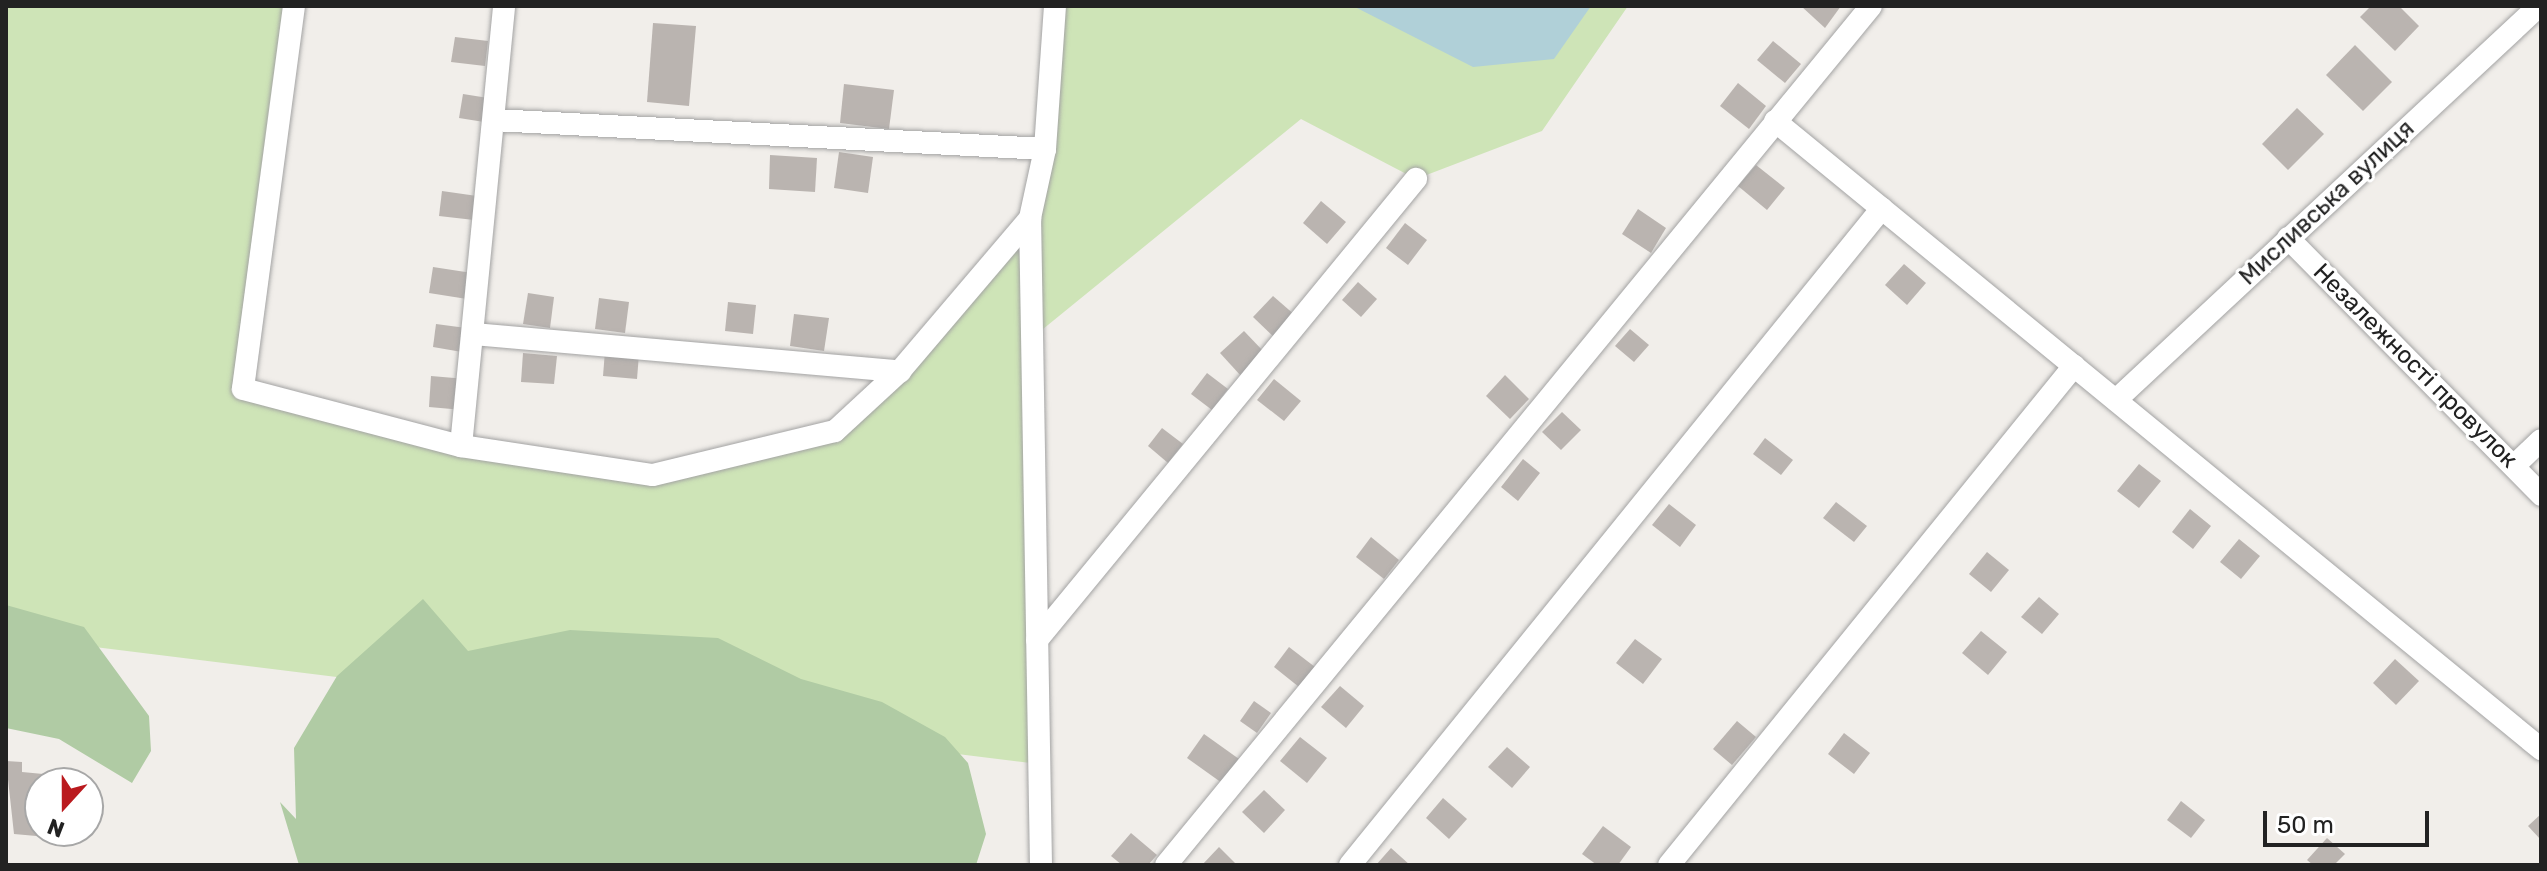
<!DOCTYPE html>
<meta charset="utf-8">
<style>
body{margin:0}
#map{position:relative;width:2547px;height:871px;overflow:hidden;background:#f1eeea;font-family:Rubik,sans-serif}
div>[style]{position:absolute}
.grass>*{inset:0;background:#cee4b7}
.forest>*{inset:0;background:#b0cba4}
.water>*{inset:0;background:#b0d0d8}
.building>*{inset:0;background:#bab4b0}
.roads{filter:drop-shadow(0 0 2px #a3a3a3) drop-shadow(0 0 2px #a3a3a3)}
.minor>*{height:22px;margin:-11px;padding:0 11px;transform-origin:11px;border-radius:11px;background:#fff}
span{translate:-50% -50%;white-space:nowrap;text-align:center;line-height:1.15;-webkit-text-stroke:6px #fff;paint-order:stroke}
.street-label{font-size:24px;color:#222}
.frame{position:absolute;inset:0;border:8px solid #222;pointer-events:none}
.north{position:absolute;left:24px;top:767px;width:80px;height:80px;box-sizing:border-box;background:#fff;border:2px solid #a7a7a7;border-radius:50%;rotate:201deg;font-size:22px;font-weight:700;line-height:32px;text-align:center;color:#222}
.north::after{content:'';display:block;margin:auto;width:28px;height:36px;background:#ba1a1e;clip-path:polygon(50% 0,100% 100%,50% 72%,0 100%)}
.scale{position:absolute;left:2263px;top:811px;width:166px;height:36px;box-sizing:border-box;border:4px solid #222;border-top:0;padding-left:10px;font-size:24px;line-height:28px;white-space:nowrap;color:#222;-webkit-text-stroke:6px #fff;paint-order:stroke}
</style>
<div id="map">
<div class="grass">
<div style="clip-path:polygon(6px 6px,294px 6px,243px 389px,653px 475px,835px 431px,1030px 218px,1055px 6px,1628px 6px,1542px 131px,1416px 179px,1301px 119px,1032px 338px,1039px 764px,6px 636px)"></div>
</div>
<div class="forest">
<div style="clip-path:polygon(423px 599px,468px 651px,570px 630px,718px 638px,801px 679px,882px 702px,945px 737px,968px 763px,986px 834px,976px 865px,299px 865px,280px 802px,296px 819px,294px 748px,337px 676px)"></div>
<div style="clip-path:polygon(6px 605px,84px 627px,149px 716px,151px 751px,132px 783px,59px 739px,6px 728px)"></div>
</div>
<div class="water">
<div style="clip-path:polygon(1353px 6px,1591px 6px,1554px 59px,1473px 67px)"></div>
</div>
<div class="building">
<div style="clip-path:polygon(1801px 6px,1841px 6px,1825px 28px)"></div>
<div style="clip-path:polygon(2371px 6px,2399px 6px,2419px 26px,2395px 51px,2360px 17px)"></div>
<div style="clip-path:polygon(653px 23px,696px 26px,689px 106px,647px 102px)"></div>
<div style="clip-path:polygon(455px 37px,488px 41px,485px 66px,451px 62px)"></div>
<div style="clip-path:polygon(1773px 41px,1801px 64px,1785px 83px,1757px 60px)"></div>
<div style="clip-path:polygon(2355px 45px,2392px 82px,2363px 111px,2326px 75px)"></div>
<div style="clip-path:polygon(1738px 83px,1766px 106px,1749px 129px,1720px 106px)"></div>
<div style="clip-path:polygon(844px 84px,894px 90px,889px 129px,840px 123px)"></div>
<div style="clip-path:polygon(463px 94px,488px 98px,484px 122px,459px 118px)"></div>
<div style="clip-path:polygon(2297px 108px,2324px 134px,2288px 170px,2262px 144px)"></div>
<div style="clip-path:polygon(839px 152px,873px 157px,868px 193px,834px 188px)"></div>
<div style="clip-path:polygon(770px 155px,817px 158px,815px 192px,769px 189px)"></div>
<div style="clip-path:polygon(1756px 165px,1785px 188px,1767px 210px,1738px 186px)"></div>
<div style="clip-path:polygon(442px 191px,477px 196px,474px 220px,439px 216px)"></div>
<div style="clip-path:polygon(1321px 201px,1346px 222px,1327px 244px,1303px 223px)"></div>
<div style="clip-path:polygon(1638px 209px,1666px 228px,1651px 253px,1622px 234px)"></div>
<div style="clip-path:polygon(1405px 223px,1427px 240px,1408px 265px,1386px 248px)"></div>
<div style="clip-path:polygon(1904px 264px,1926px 283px,1907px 305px,1885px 285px)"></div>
<div style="clip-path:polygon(433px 267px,472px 273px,467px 299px,429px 293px)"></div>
<div style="clip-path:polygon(1358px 282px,1377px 299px,1361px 317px,1342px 300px)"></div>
<div style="clip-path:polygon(528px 293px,554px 297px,550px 328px,523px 324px)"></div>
<div style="clip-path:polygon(1273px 296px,1296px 316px,1275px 338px,1253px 317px)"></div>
<div style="clip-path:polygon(599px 298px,629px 302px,625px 333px,595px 329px)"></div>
<div style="clip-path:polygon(728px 302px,756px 305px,753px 334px,725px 331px)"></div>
<div style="clip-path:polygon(794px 314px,829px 318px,824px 351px,790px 346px)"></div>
<div style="clip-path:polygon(436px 324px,466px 328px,462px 352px,433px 347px)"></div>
<div style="clip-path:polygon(1630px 329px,1649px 345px,1634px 362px,1615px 346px)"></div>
<div style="clip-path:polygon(1244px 331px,1265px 353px,1241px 376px,1220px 353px)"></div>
<div style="clip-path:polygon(605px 351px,639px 354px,637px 379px,603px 376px)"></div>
<div style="clip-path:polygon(523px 353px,557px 356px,554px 384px,521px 382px)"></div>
<div style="clip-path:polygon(1207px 373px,1228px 389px,1212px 410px,1191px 394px)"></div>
<div style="clip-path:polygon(1505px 375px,1529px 399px,1510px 419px,1486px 396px)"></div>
<div style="clip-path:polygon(431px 376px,466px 379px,463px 410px,429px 407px)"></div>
<div style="clip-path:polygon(1274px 379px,1301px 401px,1284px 421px,1257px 400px)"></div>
<div style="clip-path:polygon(1562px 412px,1581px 430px,1561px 450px,1542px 432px)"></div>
<div style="clip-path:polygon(1162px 428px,1183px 444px,1168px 463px,1148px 446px)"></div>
<div style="clip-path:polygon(1765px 438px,1793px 460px,1781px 475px,1753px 454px)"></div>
<div style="clip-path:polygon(1523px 459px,1540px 473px,1518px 501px,1501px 487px)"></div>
<div style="clip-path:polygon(2139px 464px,2161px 481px,2139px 508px,2117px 491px)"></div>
<div style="clip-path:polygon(1836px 502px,1867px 526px,1854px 542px,1823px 518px)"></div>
<div style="clip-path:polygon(1669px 504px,1696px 525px,1680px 547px,1652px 525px)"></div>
<div style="clip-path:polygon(2190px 509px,2211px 526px,2193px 549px,2172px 532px)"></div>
<div style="clip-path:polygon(1371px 537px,1399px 560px,1384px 579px,1356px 557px)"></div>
<div style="clip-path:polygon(2239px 539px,2260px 556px,2241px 579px,2220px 562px)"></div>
<div style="clip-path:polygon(1987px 552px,2009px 570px,1991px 592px,1969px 574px)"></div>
<div style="clip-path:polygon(2039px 597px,2059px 614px,2042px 634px,2021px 617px)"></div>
<div style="clip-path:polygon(1981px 631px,2007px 652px,1988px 675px,1962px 653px)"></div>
<div style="clip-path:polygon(1635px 639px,1662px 659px,1643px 684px,1616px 663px)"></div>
<div style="clip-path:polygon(1289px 647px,1315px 667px,1299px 687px,1274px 667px)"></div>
<div style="clip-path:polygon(2395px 659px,2419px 681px,2396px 705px,2373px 683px)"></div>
<div style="clip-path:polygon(1340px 686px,1364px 706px,1346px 728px,1321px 707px)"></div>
<div style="clip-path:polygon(1254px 701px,1271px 713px,1257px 733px,1240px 721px)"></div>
<div style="clip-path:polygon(1737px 721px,1756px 737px,1732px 765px,1713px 749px)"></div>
<div style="clip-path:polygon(1844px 733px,1870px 753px,1854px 774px,1828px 754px)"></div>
<div style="clip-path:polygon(1204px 734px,1239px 759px,1222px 783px,1187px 758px)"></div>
<div style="clip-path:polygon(1300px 737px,1327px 758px,1307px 783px,1280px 761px)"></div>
<div style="clip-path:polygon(1507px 747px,1530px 767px,1512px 788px,1488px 767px)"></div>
<div style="clip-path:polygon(6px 761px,22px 762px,22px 772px,75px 777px,75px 783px,40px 783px,40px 831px,71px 831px,70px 839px,14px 834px)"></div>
<div style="clip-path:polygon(1264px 790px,1285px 810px,1264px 833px,1242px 812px)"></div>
<div style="clip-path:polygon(1443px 798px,1467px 819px,1449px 839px,1426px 818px)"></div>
<div style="clip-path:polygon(2181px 801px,2205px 820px,2191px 838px,2167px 820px)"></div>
<div style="clip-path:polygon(2541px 814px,2541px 840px,2528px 826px)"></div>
<div style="clip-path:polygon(1603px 826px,1631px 847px,1618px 865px,1597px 865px,1582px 854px)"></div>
<div style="clip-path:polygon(1131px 833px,1157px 855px,1148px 865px,1122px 865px,1111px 856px)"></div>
<div style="clip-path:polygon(2327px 838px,2345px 854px,2334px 865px,2313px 865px,2307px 860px)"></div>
<div style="clip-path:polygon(1219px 847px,1237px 865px,1202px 865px)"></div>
<div style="clip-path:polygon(1391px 848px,1410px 865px,1376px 865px)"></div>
</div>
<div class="roads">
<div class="minor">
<div style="left:294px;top:6px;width:386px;rotate:97.6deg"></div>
<div style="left:243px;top:389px;width:225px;rotate:14.7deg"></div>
<div style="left:461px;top:446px;width:194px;rotate:8.6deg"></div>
<div style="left:653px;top:475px;width:187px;rotate:-13.6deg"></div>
<div style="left:835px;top:431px;width:88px;rotate:-42.7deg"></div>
<div style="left:900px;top:371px;width:201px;rotate:-49.6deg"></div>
<div style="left:494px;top:120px;width:552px;rotate:3.01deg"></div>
<div style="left:1775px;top:121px;width:991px;rotate:39.35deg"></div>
<div style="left:2288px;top:238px;width:361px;rotate:45.4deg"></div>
<div style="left:473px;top:334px;width:429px;rotate:5deg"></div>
<div style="left:2116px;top:400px;width:578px;rotate:-42.97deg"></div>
<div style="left:461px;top:446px;width:442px;rotate:-84.4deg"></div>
<div style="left:2514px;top:466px;width:37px;rotate:-44deg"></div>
<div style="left:1037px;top:640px;width:597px;rotate:-50.58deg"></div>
<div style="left:1041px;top:865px;width:647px;rotate:-90.97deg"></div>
<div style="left:1030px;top:218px;width:71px;rotate:-77.7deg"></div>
<div style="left:1045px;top:149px;width:143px;rotate:-86deg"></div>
<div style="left:1166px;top:865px;width:1111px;rotate:-50.62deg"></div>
<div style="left:1350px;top:865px;width:845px;rotate:-51deg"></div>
<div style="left:1669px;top:865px;width:643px;rotate:-50.94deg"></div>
</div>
</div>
<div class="street-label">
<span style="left:2327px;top:203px;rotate:-43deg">Мисливська вулиця</span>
<span style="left:2415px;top:366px;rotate:45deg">Незалежності провулок</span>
</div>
<div class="frame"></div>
<div class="north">N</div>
<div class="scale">50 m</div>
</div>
